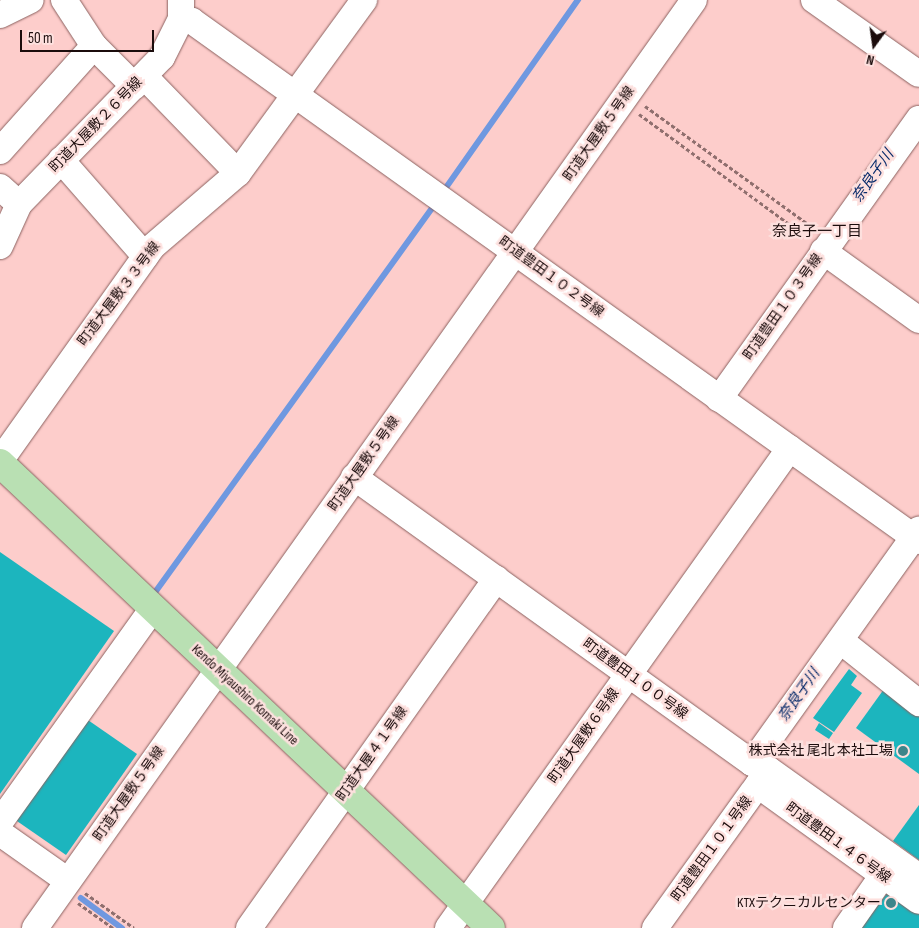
<!DOCTYPE html>
<meta charset="utf-8">
<style>
body{margin:0}
#map{position:relative;width:919px;height:928px;overflow:hidden;background:#fdcdcb;font-family:"Sofia Sans Condensed","Noto Sans JP",sans-serif}
div>[style]{position:absolute}
.stream>*{height:5.5px;margin:-2.75px;padding:0 2.75px;transform-origin:2.75px;border-radius:2.75px;background:#6f98e0}
.building>*{inset:0;background:#1cb5be}
.path>*{height:3px;margin-top:-1.5px;transform-origin:0;background:repeating-linear-gradient(90deg,#8f6f6e 0 4px,transparent 0 6.5px)}
.roads{filter:drop-shadow(0 0 1px #8b6260) drop-shadow(0 0 1px #8b6260)}
.minor>*{height:26px;margin:-13px;padding:0 13px;transform-origin:13px;border-radius:13px;background:#fff}
.major>*{height:28px;margin:-14px;padding:0 14px;transform-origin:14px;border-radius:14px;background:#b9e0b3}
.dots>*{width:14px;height:14px;translate:-50% -50%;box-sizing:border-box;border:2px solid #fde0de;border-radius:50%}
span{translate:-50% -50%;white-space:nowrap;text-align:center;line-height:1.15;-webkit-text-stroke:5px #fde0de;paint-order:stroke}
.street-label{font-size:14px;color:#1b0c0c}
.poi-label{font-size:14px;color:#1b0c0c}
.right{translate:-100% -50%;text-align:right}
.water-label{font-size:15px;color:#092c6b;font-style:italic}
.neighbourhood-label{font-size:15px;color:#1b0c0c}
.north{position:absolute;left:849px;top:20px;width:50px;height:50px;-webkit-text-stroke:4px #fde0de;paint-order:stroke;rotate:194deg;font-size:14px;font-weight:700;line-height:20px;text-align:center;color:#1b0c0c}
.north::after{content:'';display:block;margin:auto;width:18px;height:22px;background:#1b0c0c;clip-path:polygon(50% 0,100% 100%,50% 72%,0 100%)}
.scale{position:absolute;left:20px;top:30px;width:134px;height:22px;box-sizing:border-box;border:2px solid #1b0c0c;border-top:0;padding-left:6px;font-size:15px;line-height:18px;white-space:nowrap;color:#1b0c0c;-webkit-text-stroke:4px #fde0de;paint-order:stroke}
</style>
<div id="map">
<div class="stream">
<div style="left:443px;top:192px;width:235px;rotate:-54.9deg"></div>
<div style="left:151px;top:598px;width:486px;rotate:-54.2deg"></div>
<div style="left:81px;top:898px;width:51px;rotate:36.2deg"></div>
</div>
<div class="building">
<div style="clip-path:polygon(0 552px,114px 631px,0 794px)"></div>
<div style="clip-path:polygon(849px 669px,857px 676px,851px 685px,862px 693px,834px 732px,813px 718px)"></div>
<div style="clip-path:polygon(884px 689px,919px 714px,919px 774px,856px 728px)"></div>
<div style="clip-path:polygon(85px 718px,137px 754px,66px 855px,14px 819px)"></div>
<div style="clip-path:polygon(819px 723px,833px 733px,829px 739px,815px 730px)"></div>
<div style="clip-path:polygon(919px 805px,919px 860px,893px 841px)"></div>
<div style="clip-path:polygon(888px 892px,919px 914px,919px 928px,861px 928px)"></div>
</div>
<div class="path">
<div style="left:645px;top:106px;width:211px;rotate:35.9deg"></div>
<div style="left:639px;top:114px;width:208px;rotate:36.2deg"></div>
<div style="left:85px;top:893px;width:60px;rotate:35.5deg"></div>
<div style="left:78px;top:903px;width:43px;rotate:35.5deg"></div>
</div>
<div class="roads">
<div class="minor">
<div style="left:64px;top:0;width:55px;rotate:56.9deg"></div>
<div style="left:94px;top:46px;width:57px;rotate:45deg"></div>
<div style="left:814px;top:0;width:128px;rotate:35.2deg"></div>
<div style="left:0;top:15px;width:34px;rotate:-26deg"></div>
<div style="left:181px;top:19px;width:11px;rotate:10deg"></div>
<div style="left:192px;top:21px;width:894px;rotate:35.57deg"></div>
<div style="left:144px;top:76px;width:135px;rotate:45.9deg"></div>
<div style="left:0;top:151px;width:141px;rotate:-48.2deg"></div>
<div style="left:61px;top:160px;width:128px;rotate:48.8deg"></div>
<div style="left:0;top:187px;width:25px;rotate:42deg"></div>
<div style="left:0;top:246px;width:46px;rotate:-65.7deg"></div>
<div style="left:19px;top:204px;width:205px;rotate:-45.8deg"></div>
<div style="left:162px;top:57px;width:42px;rotate:-63.4deg"></div>
<div style="left:181px;top:19px;width:19px;rotate:-90deg"></div>
<div style="left:823px;top:251px;width:118px;rotate:35.7deg"></div>
<div style="left:719px;top:399px;width:344px;rotate:-54.5deg"></div>
<div style="left:0;top:461px;width:262px;rotate:-54.6deg"></div>
<div style="left:152px;top:247px;width:113px;rotate:-40.7deg"></div>
<div style="left:238px;top:173px;width:214px;rotate:-53.9deg"></div>
<div style="left:354px;top:477px;width:490px;rotate:35.7deg"></div>
<div style="left:752px;top:763px;width:18px;rotate:22deg"></div>
<div style="left:769px;top:770px;width:184px;rotate:35.5deg"></div>
<div style="left:841px;top:641px;width:100px;rotate:38.5deg"></div>
<div style="left:752px;top:763px;width:287px;rotate:-54.4deg"></div>
<div style="left:758px;top:785px;width:198px;rotate:35.8deg"></div>
<div style="left:0;top:822px;width:263px;rotate:-54.4deg"></div>
<div style="left:0;top:833px;width:83px;rotate:35.2deg"></div>
<div style="left:35px;top:928px;width:1138px;rotate:-54.62deg"></div>
<div style="left:249px;top:928px;width:428px;rotate:-54.7deg"></div>
<div style="left:448px;top:928px;width:589px;rotate:-54.53deg"></div>
<div style="left:655px;top:928px;width:193px;rotate:-54.3deg"></div>
<div style="left:846px;top:928px;width:82px;rotate:-55deg"></div>
</div>
<div class="major">
<div style="left:0;top:463px;width:676px;rotate:43.44deg"></div>
</div>
</div>
<div class="dots">
<div style="left:903px;top:751px;background:#3d858a"></div>
<div style="left:891px;top:903px;background:#3d858a"></div>
</div>
<div class="street-label">
<span style="left:96px;top:125px;rotate:-46deg">町道大屋敷２６号線</span>
<span style="left:599px;top:134px;rotate:-55deg">町道大屋敷５号線</span>
<span style="left:551px;top:277px;rotate:36deg">町道豊田１０２号線</span>
<span style="left:119px;top:294px;rotate:-53deg">町道大屋敷３３号線</span>
<span style="left:783px;top:307px;rotate:-55deg">町道豊田１０３号線</span>
<span style="left:364px;top:464px;rotate:-55deg">町道大屋敷５号線</span>
<span style="left:635px;top:679px;rotate:36deg">町道豊田１００号線</span>
<span style="left:245px;top:695px;rotate:43deg">Kendo Miyaushiro Komaki Line</span>
<span style="left:584px;top:736px;rotate:-55deg">町道大屋敷６号線</span>
<span style="left:372px;top:754px;rotate:-55deg">町道大屋４１号線</span>
<span style="left:129px;top:794px;rotate:-55deg">町道大屋敷５号線</span>
<span style="left:838px;top:843px;rotate:36deg">町道豊田１４６号線</span>
<span style="left:712px;top:849px;rotate:-54deg">町道豊田１０１号線</span>
</div>
<div class="poi-label">
<span class="right" style="left:893px;top:751px">株式会社 尾北 本社工場</span>
<span class="right" style="left:881px;top:903px">KTXテクニカルセンター</span>
</div>
<div class="water-label">
<span style="left:873px;top:176px;rotate:-55deg">奈良子川</span>
<span style="left:799px;top:695px;rotate:-55deg">奈良子川</span>
</div>
<div class="neighbourhood-label">
<span style="left:817px;top:232px">奈良子一丁目</span>
</div>
<div class="north">N</div>
<div class="scale">50 m</div>
</div>
